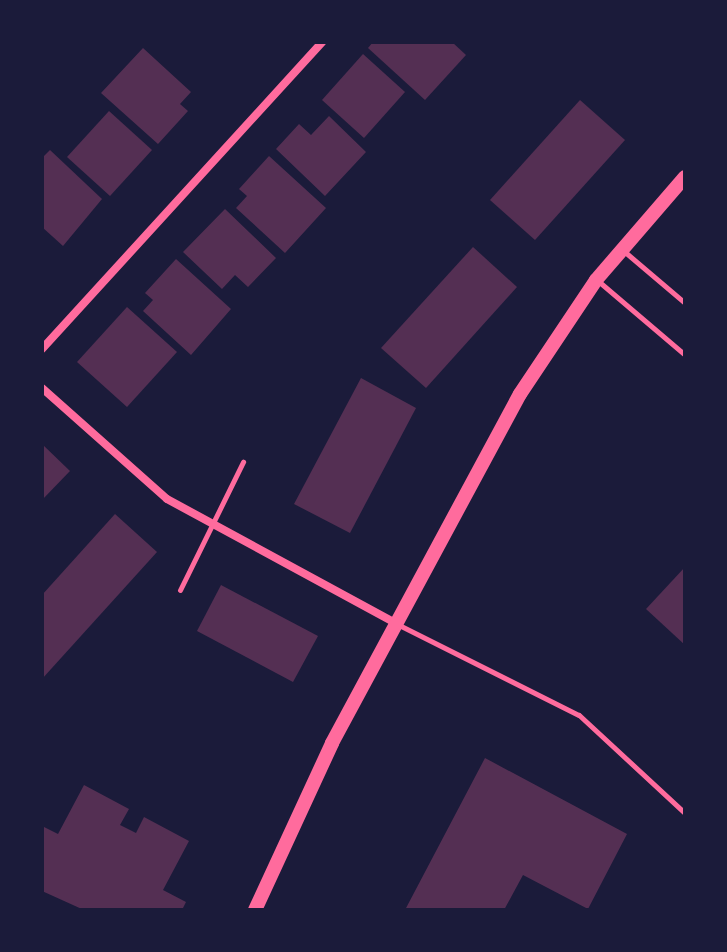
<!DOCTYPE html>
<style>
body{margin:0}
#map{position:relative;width:727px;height:952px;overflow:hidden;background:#1b1b3a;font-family:"Fira Sans",sans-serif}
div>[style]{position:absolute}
.building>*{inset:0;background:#542f53}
.service>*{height:5px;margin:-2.5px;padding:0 2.5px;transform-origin:2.5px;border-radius:2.5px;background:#ff6b9d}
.minor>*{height:8px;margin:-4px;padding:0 4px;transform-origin:4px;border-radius:4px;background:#ff6b9d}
.tertiary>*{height:14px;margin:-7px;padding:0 7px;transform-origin:7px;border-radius:7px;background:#ff6b9d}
span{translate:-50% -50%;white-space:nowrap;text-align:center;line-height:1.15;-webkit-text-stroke:6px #1b1b3a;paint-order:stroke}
.frame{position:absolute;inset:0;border:44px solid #1b1b3a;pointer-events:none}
</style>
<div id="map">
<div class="building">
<div style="clip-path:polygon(373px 42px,452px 42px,466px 55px,425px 100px,368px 48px)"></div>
<div style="clip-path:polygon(143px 48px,191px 92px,180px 104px,188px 111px,158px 144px,101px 93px)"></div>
<div style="clip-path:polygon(363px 54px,405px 92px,364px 138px,322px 100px)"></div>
<div style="clip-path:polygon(580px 100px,625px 140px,535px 240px,490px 200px)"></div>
<div style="clip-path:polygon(109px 111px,152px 150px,110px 196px,67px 157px)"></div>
<div style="clip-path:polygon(329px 116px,366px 152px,325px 196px,276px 149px,299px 124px,311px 135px)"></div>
<div style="clip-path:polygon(50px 150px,102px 199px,63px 246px,42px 227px,42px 158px)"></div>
<div style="clip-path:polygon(269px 156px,326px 208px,285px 253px,236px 208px,247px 196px,239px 189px)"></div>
<div style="clip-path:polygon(225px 209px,276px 258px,248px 287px,235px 275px,222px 289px,183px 252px)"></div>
<div style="clip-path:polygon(473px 247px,517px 287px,426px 388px,381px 348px)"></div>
<div style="clip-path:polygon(176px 259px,231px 309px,191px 355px,143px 311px,153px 300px,145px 293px)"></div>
<div style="clip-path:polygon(127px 307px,177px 352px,127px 407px,77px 362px)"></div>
<div style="clip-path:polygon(361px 378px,416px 408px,350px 533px,294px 504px)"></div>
<div style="clip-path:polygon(42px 444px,70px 471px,42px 500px)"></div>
<div style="clip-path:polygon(115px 514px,157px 552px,42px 679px,42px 595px)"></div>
<div style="clip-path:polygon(685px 567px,685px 645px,646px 609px)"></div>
<div style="clip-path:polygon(221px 585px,318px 636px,293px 682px,197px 631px)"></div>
<div style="clip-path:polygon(485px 758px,627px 834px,588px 909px,523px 875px,504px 910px,405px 910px)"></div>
<div style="clip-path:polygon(84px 785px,129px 809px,120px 825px,136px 833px,144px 817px,189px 841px,163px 890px,186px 902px,182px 910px,84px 910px,42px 891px,42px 826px,58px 834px)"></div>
</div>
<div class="service">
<div style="left:625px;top:252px;width:79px;rotate:40.4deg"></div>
<div style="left:597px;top:280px;width:116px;rotate:40.4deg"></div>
<div style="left:180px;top:590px;width:143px;rotate:-63.8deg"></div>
<div style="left:397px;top:624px;width:203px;rotate:26.6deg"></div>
<div style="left:579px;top:715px;width:144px;rotate:42.8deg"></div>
</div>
<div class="minor">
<div style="left:42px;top:349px;width:416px;rotate:-47.6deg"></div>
<div style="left:42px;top:388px;width:167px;rotate:41.6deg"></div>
<div style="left:167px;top:499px;width:262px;rotate:28.5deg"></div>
</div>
<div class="tertiary">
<div style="left:255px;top:910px;width:184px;rotate:-65.2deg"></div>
<div style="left:332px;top:743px;width:396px;rotate:-61.7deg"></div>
<div style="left:520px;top:394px;width:137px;rotate:-56.3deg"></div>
<div style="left:596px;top:280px;width:136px;rotate:-49.2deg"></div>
</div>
<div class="frame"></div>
</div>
